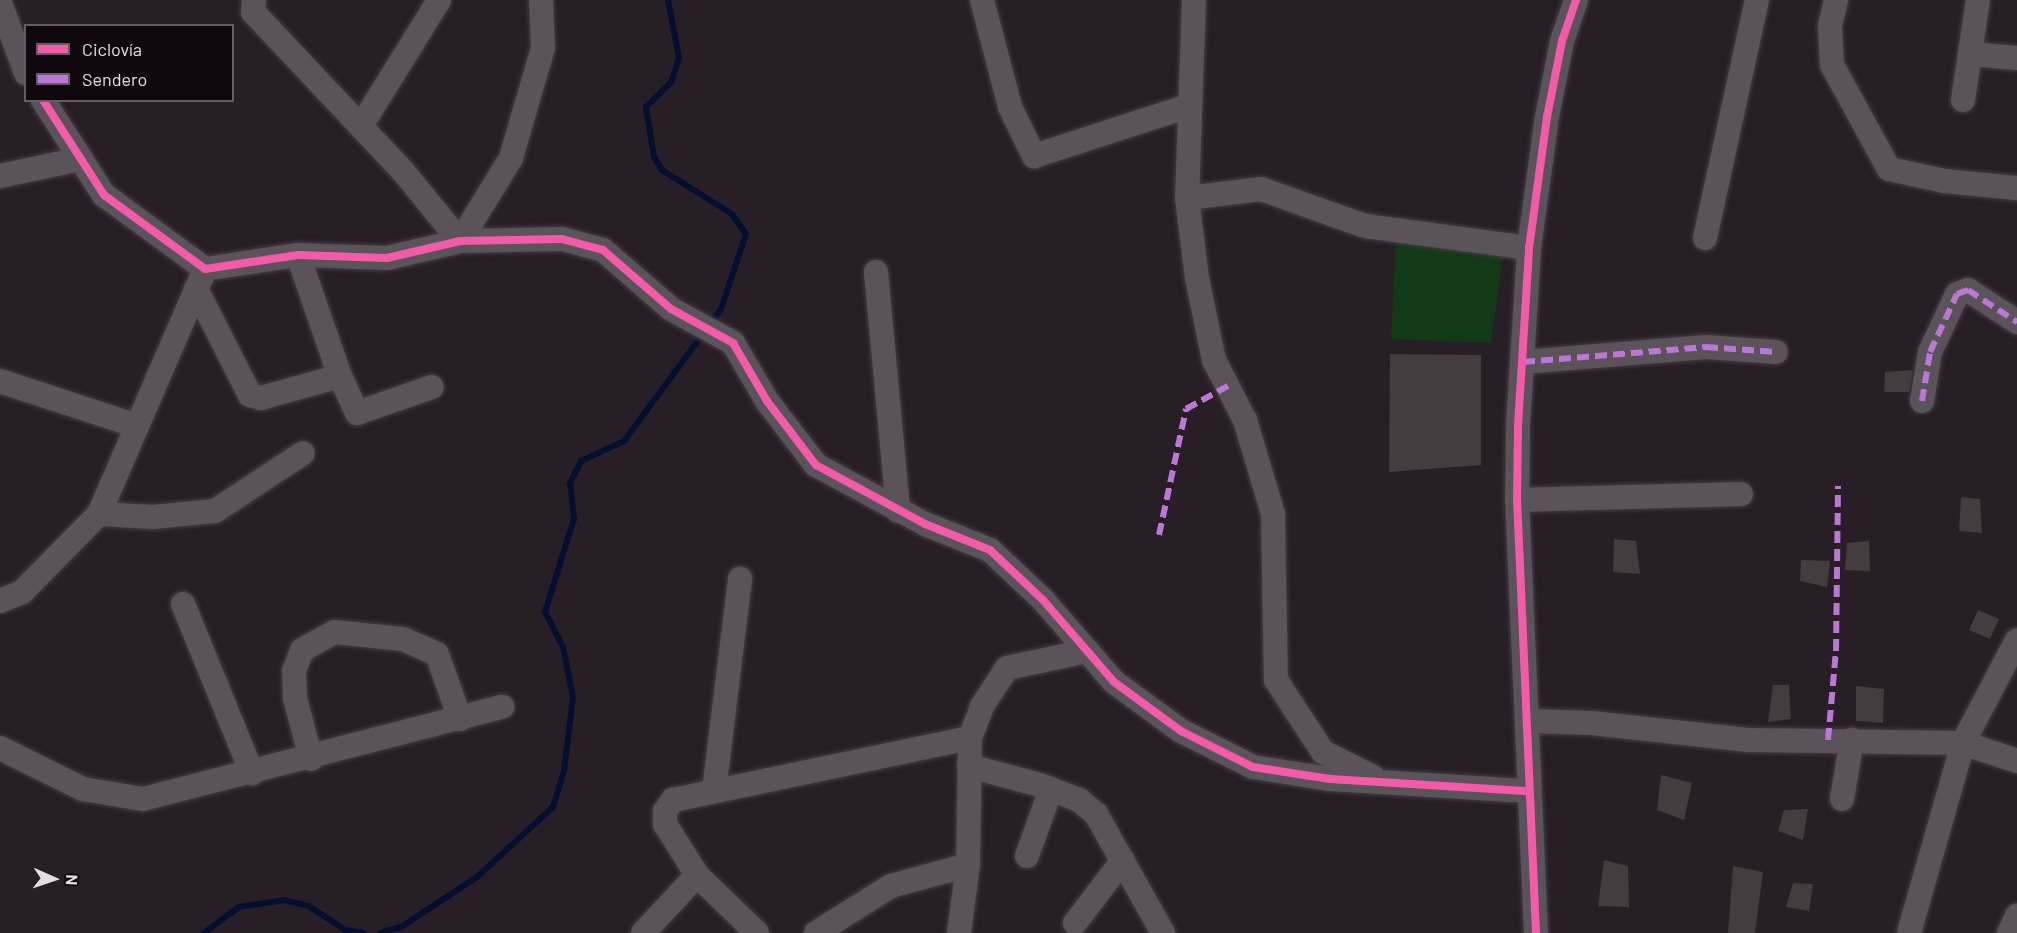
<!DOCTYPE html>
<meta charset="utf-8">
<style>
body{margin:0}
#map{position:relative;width:2017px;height:933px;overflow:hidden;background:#281e26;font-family:Barlow,sans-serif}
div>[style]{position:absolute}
.green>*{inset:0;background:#123a17}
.stream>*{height:6px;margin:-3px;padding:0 3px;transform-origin:3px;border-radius:3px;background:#040f2f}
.building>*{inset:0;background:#443c3e}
.roads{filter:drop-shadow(0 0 2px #433b42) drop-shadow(0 0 2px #433b42)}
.minor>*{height:24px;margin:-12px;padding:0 12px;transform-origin:12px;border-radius:12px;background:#5a5359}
.quiet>*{height:6px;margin-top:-3px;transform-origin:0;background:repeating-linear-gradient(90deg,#ba77d6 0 12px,transparent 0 18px)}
.cycleway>*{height:8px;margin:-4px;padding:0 4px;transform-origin:4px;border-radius:4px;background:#f35aa7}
span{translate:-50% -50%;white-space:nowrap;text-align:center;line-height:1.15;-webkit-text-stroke:4.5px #0f080f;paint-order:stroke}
.legend{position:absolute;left:24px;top:24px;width:210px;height:78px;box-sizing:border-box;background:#0f080f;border:2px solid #655d65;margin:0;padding:8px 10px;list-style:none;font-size:18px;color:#e7dce6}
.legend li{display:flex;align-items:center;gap:12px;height:30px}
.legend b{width:30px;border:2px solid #655d65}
.north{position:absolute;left:24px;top:849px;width:60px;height:60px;-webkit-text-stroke:4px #0f080f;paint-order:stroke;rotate:93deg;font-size:16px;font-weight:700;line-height:24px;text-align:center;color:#e7dce6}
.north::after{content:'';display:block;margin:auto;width:21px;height:27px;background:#e7dce6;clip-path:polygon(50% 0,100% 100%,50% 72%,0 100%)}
</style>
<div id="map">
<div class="green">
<div style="clip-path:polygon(1396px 235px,1504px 248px,1491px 343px,1391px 339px)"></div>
</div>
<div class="stream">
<div style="left:668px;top:0;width:59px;rotate:79.3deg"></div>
<div style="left:679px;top:58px;width:25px;rotate:108deg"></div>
<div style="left:671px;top:82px;width:35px;rotate:135deg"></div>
<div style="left:646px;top:107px;width:51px;rotate:80.9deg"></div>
<div style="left:654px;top:157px;width:15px;rotate:58deg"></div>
<div style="left:662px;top:170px;width:83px;rotate:32.2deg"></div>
<div style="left:732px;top:214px;width:24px;rotate:55deg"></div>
<div style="left:746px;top:234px;width:79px;rotate:108.4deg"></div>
<div style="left:721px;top:309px;width:17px;rotate:126deg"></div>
<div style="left:204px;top:933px;width:44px;rotate:-36.6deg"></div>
<div style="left:239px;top:907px;width:47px;rotate:-8.7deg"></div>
<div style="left:285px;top:900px;width:25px;rotate:14deg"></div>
<div style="left:309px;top:906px;width:43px;rotate:33.7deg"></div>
<div style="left:345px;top:930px;width:19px;rotate:9deg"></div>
<div style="left:380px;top:933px;width:22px;rotate:-16deg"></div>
<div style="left:401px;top:927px;width:91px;rotate:-33.3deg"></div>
<div style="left:477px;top:877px;width:103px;rotate:-42.6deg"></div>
<div style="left:553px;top:807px;width:39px;rotate:-73deg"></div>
<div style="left:564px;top:770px;width:74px;rotate:-83deg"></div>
<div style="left:573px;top:697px;width:51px;rotate:-101.3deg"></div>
<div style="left:563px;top:647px;width:39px;rotate:-117deg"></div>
<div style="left:545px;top:612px;width:97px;rotate:-72.7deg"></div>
<div style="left:574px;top:519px;width:36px;rotate:-96deg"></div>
<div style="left:570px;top:483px;width:25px;rotate:-63deg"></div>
<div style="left:581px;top:461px;width:47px;rotate:-24.9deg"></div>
<div style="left:624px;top:441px;width:133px;rotate:-53.6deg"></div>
</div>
<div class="building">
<div style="clip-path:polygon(1390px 354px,1481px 355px,1481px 465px,1389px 472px)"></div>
<div style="clip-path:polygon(1913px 370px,1909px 392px,1884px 392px,1885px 372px)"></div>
<div style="clip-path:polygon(1961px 497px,1980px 499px,1982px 533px,1959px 531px)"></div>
<div style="clip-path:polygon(1614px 539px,1636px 541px,1640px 574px,1613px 572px)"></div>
<div style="clip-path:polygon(1869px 541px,1870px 571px,1845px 570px,1847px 543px)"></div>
<div style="clip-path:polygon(1801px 560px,1830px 561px,1827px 587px,1800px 581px)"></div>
<div style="clip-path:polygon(1978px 610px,1999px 619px,1990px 639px,1969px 630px)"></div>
<div style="clip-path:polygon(1773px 685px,1789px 685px,1791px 719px,1768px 722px)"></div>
<div style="clip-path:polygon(1856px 686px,1884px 689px,1883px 723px,1856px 721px)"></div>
<div style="clip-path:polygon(1661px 775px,1692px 783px,1684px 820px,1657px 810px)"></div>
<div style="clip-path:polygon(1808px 809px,1803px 840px,1778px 831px,1784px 810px)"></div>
<div style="clip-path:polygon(1604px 860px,1628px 866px,1629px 907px,1598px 906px)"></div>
<div style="clip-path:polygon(1733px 866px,1763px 872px,1755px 933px,1728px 933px)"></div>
<div style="clip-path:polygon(1793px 883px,1813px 884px,1809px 911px,1786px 907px)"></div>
</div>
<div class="roads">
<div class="minor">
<div style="left:254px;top:0;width:12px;rotate:95deg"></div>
<div style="left:253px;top:12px;width:217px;rotate:46.7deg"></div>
<div style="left:402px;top:170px;width:92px;rotate:50.8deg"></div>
<div style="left:982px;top:0;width:111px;rotate:75.3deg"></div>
<div style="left:1010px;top:107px;width:55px;rotate:63.9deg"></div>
<div style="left:1034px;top:156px;width:163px;rotate:-17.9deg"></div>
<div style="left:1194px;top:0;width:198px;rotate:92deg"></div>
<div style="left:1187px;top:198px;width:81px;rotate:82.9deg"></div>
<div style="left:1197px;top:278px;width:84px;rotate:78.3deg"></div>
<div style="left:1214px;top:360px;width:68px;rotate:62.7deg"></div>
<div style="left:1245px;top:420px;width:98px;rotate:73.4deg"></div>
<div style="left:1273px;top:514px;width:166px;rotate:89deg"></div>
<div style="left:1276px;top:680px;width:86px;rotate:56.9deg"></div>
<div style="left:1323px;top:752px;width:56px;rotate:26.6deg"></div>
<div style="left:1836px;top:0;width:28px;rotate:103deg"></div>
<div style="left:1830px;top:27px;width:38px;rotate:87deg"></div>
<div style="left:1832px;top:65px;width:119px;rotate:61.3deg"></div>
<div style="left:1889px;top:169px;width:57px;rotate:12.1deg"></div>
<div style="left:1945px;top:181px;width:72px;rotate:5.6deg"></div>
<div style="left:0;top:3px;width:75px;rotate:69.6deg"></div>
<div style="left:1970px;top:54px;width:47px;rotate:4.9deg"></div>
<div style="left:43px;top:100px;width:113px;rotate:57.3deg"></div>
<div style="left:104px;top:195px;width:125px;rotate:36.2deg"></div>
<div style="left:205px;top:269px;width:94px;rotate:-8.6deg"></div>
<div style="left:298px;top:255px;width:89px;rotate:1.9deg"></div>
<div style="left:387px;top:258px;width:75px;rotate:-13.1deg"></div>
<div style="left:460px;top:241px;width:102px;rotate:-1.1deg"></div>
<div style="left:562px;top:239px;width:42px;rotate:15deg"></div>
<div style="left:603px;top:250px;width:90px;rotate:40.9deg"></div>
<div style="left:671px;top:309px;width:71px;rotate:28.7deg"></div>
<div style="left:733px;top:343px;width:67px;rotate:59.6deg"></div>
<div style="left:767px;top:401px;width:81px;rotate:52.6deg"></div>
<div style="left:816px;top:465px;width:124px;rotate:28.4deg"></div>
<div style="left:925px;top:524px;width:70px;rotate:21.8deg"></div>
<div style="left:990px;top:550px;width:73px;rotate:43.3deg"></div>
<div style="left:1043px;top:600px;width:108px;rotate:49.1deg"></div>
<div style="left:1114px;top:682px;width:83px;rotate:36.2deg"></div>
<div style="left:1181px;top:731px;width:80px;rotate:26.6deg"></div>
<div style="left:1253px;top:767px;width:78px;rotate:8.9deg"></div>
<div style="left:1330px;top:779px;width:199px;rotate:3.5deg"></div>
<div style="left:1963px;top:100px;width:101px;rotate:-81.5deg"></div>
<div style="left:361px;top:126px;width:148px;rotate:-58.2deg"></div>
<div style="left:0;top:176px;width:82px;rotate:-12deg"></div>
<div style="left:1187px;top:198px;width:75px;rotate:-6.9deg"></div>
<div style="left:1261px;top:189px;width:110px;rotate:19.6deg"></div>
<div style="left:1365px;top:226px;width:165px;rotate:7.6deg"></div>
<div style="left:1705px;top:238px;width:244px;rotate:-77.7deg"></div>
<div style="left:460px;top:241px;width:97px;rotate:-58.4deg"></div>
<div style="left:511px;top:158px;width:115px;rotate:-73.8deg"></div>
<div style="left:543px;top:48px;width:48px;rotate:-92.4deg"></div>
<div style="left:298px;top:255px;width:128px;rotate:70.9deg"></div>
<div style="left:876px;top:272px;width:240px;rotate:84.7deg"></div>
<div style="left:196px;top:289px;width:119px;rotate:63deg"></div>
<div style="left:250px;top:395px;width:11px;rotate:15deg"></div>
<div style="left:261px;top:398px;width:82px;rotate:-15.6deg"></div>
<div style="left:340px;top:376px;width:41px;rotate:65.3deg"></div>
<div style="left:357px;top:413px;width:79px;rotate:-19.1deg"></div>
<div style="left:1523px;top:362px;width:184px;rotate:-4.7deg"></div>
<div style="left:1706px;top:347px;width:70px;rotate:4.1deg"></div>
<div style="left:0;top:381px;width:144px;rotate:18.2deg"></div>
<div style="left:1922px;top:401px;width:50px;rotate:-80.7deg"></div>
<div style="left:1930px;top:352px;width:64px;rotate:-65deg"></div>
<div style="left:1957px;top:294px;width:12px;rotate:-20deg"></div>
<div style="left:1968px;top:290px;width:59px;rotate:33.1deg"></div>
<div style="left:1517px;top:500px;width:224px;rotate:-1.5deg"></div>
<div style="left:99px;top:514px;width:54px;rotate:3.2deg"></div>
<div style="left:153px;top:517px;width:62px;rotate:-5.5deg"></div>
<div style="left:215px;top:511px;width:105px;rotate:-33.4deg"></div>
<div style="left:0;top:601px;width:24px;rotate:-22deg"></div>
<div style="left:22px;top:592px;width:110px;rotate:-45.4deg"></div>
<div style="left:99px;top:514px;width:267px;rotate:-66.6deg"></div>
<div style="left:183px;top:604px;width:183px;rotate:67.8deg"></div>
<div style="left:1528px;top:721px;width:64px;rotate:1.8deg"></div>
<div style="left:1592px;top:723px;width:157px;rotate:6.2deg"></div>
<div style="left:1748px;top:740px;width:215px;rotate:0.8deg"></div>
<div style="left:1963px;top:743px;width:57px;rotate:18.4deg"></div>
<div style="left:0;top:748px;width:93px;rotate:26.3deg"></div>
<div style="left:83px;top:789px;width:61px;rotate:9.5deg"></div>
<div style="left:143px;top:799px;width:371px;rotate:-14.4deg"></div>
<div style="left:311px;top:759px;width:63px;rotate:-104.7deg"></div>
<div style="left:295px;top:698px;width:27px;rotate:-92deg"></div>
<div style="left:294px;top:671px;width:22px;rotate:-69deg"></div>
<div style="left:302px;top:650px;width:37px;rotate:-29deg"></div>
<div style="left:334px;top:632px;width:69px;rotate:5.8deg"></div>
<div style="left:403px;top:639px;width:37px;rotate:24deg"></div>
<div style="left:437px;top:654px;width:69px;rotate:70.5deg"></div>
<div style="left:969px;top:766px;width:73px;rotate:15deg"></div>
<div style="left:1040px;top:785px;width:42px;rotate:21deg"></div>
<div style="left:1079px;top:800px;width:22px;rotate:39deg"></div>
<div style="left:1096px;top:814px;width:137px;rotate:60.6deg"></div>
<div style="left:714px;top:791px;width:214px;rotate:-83deg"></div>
<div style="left:1842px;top:799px;width:60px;rotate:-80.4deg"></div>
<div style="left:1027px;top:856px;width:71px;rotate:-70.3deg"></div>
<div style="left:1075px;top:923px;width:79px;rotate:-52.7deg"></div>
<div style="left:643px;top:933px;width:79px;rotate:-47deg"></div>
<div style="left:757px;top:933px;width:83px;rotate:-136deg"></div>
<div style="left:697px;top:875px;width:60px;rotate:-122.1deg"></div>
<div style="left:665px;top:824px;width:13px;rotate:-90deg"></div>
<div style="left:665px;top:811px;width:14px;rotate:-54deg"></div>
<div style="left:673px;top:800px;width:303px;rotate:-11.8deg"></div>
<div style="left:816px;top:933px;width:89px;rotate:-32.1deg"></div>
<div style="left:891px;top:886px;width:80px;rotate:-15.3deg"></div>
<div style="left:959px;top:933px;width:69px;rotate:-82.5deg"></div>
<div style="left:968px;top:865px;width:127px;rotate:-89.1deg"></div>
<div style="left:970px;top:738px;width:34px;rotate:-69deg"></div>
<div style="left:982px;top:706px;width:45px;rotate:-56.7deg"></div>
<div style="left:1007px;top:668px;width:82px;rotate:-12deg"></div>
<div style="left:1536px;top:933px;width:433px;rotate:-92.5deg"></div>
<div style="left:1517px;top:500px;width:75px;rotate:-89.2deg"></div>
<div style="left:1518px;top:425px;width:177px;rotate:-86.4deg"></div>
<div style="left:1529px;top:248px;width:132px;rotate:-82.2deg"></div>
<div style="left:1547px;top:117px;width:77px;rotate:-78.8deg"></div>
<div style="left:1562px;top:41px;width:43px;rotate:-71.1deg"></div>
<div style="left:1909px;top:933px;width:198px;rotate:-74.1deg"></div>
<div style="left:1963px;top:743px;width:116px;rotate:-62.3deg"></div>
<div style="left:2009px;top:933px;width:19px;rotate:-65deg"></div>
</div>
</div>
<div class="quiet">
<div style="left:1523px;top:362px;width:184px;rotate:-4.7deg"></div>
<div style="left:1706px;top:347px;width:70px;rotate:4.1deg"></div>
<div style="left:1922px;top:401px;width:50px;rotate:-80.7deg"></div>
<div style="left:1930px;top:352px;width:64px;rotate:-65deg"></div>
<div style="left:1957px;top:294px;width:12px;rotate:-20deg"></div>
<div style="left:1968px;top:290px;width:59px;rotate:33.1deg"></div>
<div style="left:1159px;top:535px;width:129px;rotate:-77.9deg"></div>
<div style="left:1186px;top:409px;width:48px;rotate:-28.7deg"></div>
<div style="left:1828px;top:740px;width:89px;rotate:-84.9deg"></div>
<div style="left:1836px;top:651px;width:165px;rotate:-89.3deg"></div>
</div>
<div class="cycleway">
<div style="left:43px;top:100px;width:113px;rotate:57.3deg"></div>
<div style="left:104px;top:195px;width:125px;rotate:36.2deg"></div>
<div style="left:205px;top:269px;width:94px;rotate:-8.6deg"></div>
<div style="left:298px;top:255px;width:89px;rotate:1.9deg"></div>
<div style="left:387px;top:258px;width:75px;rotate:-13.1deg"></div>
<div style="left:460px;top:241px;width:102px;rotate:-1.1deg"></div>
<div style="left:562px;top:239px;width:42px;rotate:15deg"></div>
<div style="left:603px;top:250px;width:90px;rotate:40.9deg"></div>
<div style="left:671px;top:309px;width:71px;rotate:28.7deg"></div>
<div style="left:733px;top:343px;width:67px;rotate:59.6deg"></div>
<div style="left:767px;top:401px;width:81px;rotate:52.6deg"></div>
<div style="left:816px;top:465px;width:124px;rotate:28.4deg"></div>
<div style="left:925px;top:524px;width:70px;rotate:21.8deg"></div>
<div style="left:990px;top:550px;width:73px;rotate:43.3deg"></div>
<div style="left:1043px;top:600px;width:108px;rotate:49.1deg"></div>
<div style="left:1114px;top:682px;width:83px;rotate:36.2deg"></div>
<div style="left:1181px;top:731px;width:80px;rotate:26.6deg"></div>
<div style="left:1253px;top:767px;width:78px;rotate:8.9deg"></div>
<div style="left:1330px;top:779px;width:199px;rotate:3.5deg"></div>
<div style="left:1536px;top:933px;width:433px;rotate:-92.5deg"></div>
<div style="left:1517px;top:500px;width:75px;rotate:-89.2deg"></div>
<div style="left:1518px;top:425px;width:177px;rotate:-86.4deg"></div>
<div style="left:1529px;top:248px;width:132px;rotate:-82.2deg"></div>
<div style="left:1547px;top:117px;width:77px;rotate:-78.8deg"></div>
<div style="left:1562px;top:41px;width:43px;rotate:-71.1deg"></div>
</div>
<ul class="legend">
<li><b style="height:8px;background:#f35aa7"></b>Ciclovía</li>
<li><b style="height:8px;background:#ba77d6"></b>Sendero</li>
</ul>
<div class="north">N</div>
</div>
